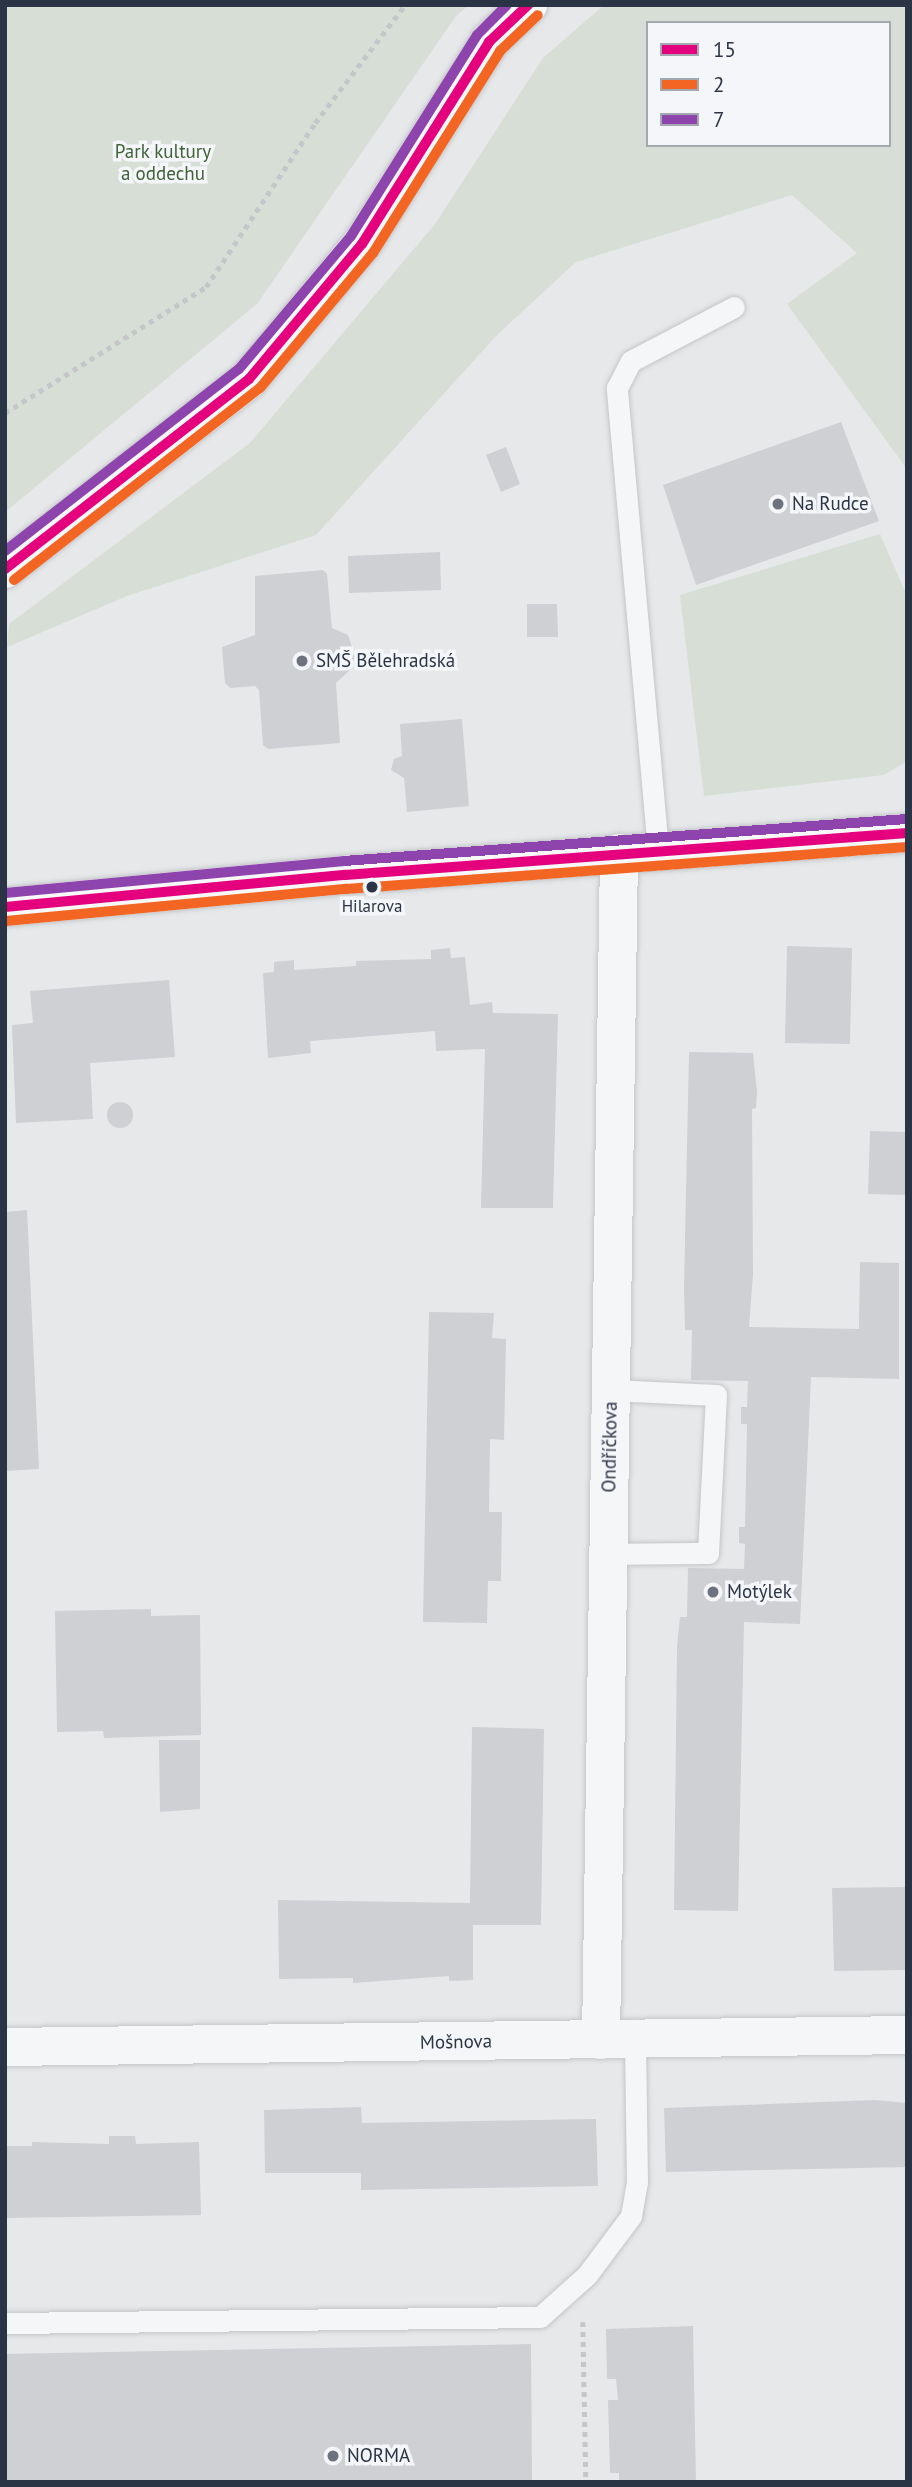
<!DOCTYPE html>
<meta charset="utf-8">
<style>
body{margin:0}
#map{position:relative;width:912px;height:2487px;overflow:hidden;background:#e6e8ea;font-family:"PT Sans",sans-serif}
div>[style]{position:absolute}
.green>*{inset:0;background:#d6ded6}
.building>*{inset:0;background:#ced0d3}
.round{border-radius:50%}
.path>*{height:4.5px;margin-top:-2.25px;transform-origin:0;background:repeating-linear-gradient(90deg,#c5c6ca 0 5px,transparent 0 10px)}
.roads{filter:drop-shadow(0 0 2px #c4c6c8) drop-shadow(0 0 2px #c4c6c8)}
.lane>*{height:21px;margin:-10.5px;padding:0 10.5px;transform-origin:10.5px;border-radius:10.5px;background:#f5f6f7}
.street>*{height:38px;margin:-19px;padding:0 19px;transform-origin:19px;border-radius:19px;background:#f5f6f7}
.secondary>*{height:38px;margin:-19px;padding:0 19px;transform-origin:19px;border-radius:19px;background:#f8f8f8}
.bus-1>*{height:10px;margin:-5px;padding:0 5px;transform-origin:5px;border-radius:5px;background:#e5007d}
.bus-2>*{height:10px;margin:-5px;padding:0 5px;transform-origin:5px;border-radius:5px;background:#f26522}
.bus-3>*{height:10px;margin:-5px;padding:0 5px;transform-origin:5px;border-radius:5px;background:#8e44ad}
.dots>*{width:19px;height:19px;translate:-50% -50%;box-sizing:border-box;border:4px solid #f4f6f9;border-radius:50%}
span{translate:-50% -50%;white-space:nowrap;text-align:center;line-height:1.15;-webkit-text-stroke:7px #f4f6f9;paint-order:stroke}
.bus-label{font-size:17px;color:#2b3445}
.park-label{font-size:19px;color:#3f6138}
.poi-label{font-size:19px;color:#2b3445}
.left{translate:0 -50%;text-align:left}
.street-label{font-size:19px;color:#2b3445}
.frame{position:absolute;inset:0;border:7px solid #2b3445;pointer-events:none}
.legend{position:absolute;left:646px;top:21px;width:245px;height:126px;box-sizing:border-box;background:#f4f6f9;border:2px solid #a4a8b1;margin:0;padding:9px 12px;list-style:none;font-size:21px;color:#2b3445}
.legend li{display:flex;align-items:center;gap:14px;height:35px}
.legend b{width:35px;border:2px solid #a4a8b1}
</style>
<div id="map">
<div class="green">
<div style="clip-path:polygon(5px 5px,469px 5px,456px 16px,257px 304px,5px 512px)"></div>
<div style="clip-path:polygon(evenodd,604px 5px,907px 5px,907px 469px,787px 304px,857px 253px,792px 195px,576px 262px,497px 335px,316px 535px,127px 596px,7px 647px,9px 624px,250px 443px,435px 224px,543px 58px,604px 5px,648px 23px,889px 23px,889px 145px,648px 145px,648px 23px)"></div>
<div style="clip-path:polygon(880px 534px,907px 596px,907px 761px,884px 775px,704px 796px,680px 595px)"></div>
</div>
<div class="building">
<div style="clip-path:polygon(841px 422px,879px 521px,696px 585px,663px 485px)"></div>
<div style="clip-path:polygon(506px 447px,520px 484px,501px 492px,486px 455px)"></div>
<div style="clip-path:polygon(440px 552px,441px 590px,349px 593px,348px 556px)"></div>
<div style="clip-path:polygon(323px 570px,327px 574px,332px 628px,348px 635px,355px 656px,350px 670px,336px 683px,340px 743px,268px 749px,263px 745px,259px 690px,255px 686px,230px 688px,225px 683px,222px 647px,255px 635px,255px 576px)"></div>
<div style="clip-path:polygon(527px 604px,557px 604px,558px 637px,527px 637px)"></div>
<div style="clip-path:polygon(462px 719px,469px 806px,407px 812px,404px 778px,391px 770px,394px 759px,402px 756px,400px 724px)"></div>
<div style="clip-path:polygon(787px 946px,852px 948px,850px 1044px,785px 1043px)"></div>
<div style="clip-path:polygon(450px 948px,451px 958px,465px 957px,470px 1005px,492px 1002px,493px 1013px,558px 1014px,553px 1208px,481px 1208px,485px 1049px,436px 1051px,435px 1031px,310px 1041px,311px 1053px,268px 1058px,263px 973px,274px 972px,274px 962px,294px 960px,294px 970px,356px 966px,356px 961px,431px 959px,431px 950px)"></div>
<div style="clip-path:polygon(169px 980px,175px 1057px,90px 1063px,93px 1119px,16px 1123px,12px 1025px,33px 1023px,30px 991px)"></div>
<div style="clip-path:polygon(689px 1052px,753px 1053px,757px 1092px,756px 1108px,752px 1109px,753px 1274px,749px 1327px,859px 1329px,860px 1262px,899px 1263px,899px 1379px,811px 1377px,800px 1624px,744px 1622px,738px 1911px,674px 1910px,677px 1647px,680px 1617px,687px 1617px,688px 1568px,744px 1569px,745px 1544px,739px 1543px,739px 1527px,745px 1527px,747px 1424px,741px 1424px,741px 1407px,747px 1407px,748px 1381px,691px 1380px,692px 1330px,685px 1330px,684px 1289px)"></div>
<div class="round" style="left:107px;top:1102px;width:26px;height:26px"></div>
<div style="clip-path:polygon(870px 1131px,907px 1132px,907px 1195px,868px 1194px)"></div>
<div style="clip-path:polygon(27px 1210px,39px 1469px,5px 1471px,5px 1212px)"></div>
<div style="clip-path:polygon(429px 1312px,494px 1313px,492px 1338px,506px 1339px,504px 1440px,490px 1439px,489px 1512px,502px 1512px,501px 1581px,488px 1581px,487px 1623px,423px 1622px)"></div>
<div style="clip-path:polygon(151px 1609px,151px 1616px,200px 1615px,201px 1735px,104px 1738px,103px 1731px,57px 1732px,55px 1611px)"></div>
<div style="clip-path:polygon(472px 1727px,544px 1729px,541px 1925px,473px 1925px,473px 1980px,449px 1981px,449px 1976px,353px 1983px,353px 1978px,279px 1979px,278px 1900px,470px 1903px)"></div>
<div style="clip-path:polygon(159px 1740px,200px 1740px,200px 1809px,160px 1812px)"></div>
<div style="clip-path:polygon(907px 1887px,907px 1970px,834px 1971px,832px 1888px)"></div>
<div style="clip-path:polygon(875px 2100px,907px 2103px,907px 2167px,666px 2172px,664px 2108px)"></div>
<div style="clip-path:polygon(361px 2107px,362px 2123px,596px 2119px,598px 2186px,361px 2190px,361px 2173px,265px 2173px,264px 2110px)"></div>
<div style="clip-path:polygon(109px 2136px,135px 2136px,136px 2144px,199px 2142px,201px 2215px,5px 2218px,5px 2146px,32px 2146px,32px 2142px,109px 2144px)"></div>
<div style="clip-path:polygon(693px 2326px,696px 2482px,619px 2482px,619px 2473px,610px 2473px,608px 2400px,618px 2400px,616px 2379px,607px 2379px,606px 2329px)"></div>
<div style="clip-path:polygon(531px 2344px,532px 2482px,5px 2482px,5px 2354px)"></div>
</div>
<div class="path">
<div style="left:5px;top:413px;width:237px;rotate:-32.1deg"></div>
<div style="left:206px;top:287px;width:197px;rotate:-56.4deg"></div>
<div style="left:315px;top:123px;width:148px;rotate:-52.7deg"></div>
<div style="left:583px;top:2322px;width:160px;rotate:88.9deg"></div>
</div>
<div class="roads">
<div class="lane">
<div style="left:658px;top:850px;width:464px;rotate:-95.1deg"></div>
<div style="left:617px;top:388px;width:30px;rotate:-63deg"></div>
<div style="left:631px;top:361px;width:116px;rotate:-27.7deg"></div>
<div style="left:608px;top:1554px;width:100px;rotate:-0.6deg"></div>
<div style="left:708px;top:1553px;width:158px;rotate:-87.1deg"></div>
<div style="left:716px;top:1395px;width:105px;rotate:-177.3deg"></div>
<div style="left:5px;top:2323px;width:535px;rotate:-0.64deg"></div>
<div style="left:540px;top:2317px;width:63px;rotate:-41.8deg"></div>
<div style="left:587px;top:2275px;width:74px;rotate:-53.3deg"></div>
<div style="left:631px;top:2216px;width:35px;rotate:-80deg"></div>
<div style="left:637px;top:2182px;width:142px;rotate:-90.8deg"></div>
</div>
<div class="street">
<div style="left:601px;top:2040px;width:1187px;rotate:-89.13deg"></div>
<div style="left:5px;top:2047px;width:902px;rotate:-0.76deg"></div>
</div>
<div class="secondary">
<div style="left:5px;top:569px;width:309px;rotate:-37.9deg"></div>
<div style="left:249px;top:379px;width:176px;rotate:-50.1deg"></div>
<div style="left:362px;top:244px;width:239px;rotate:-57.8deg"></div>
<div style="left:489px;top:42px;width:54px;rotate:-43.5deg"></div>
<div style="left:5px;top:907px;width:342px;rotate:-5.4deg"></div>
<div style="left:345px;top:875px;width:564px;rotate:-4.27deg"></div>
</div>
</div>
<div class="bus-1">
<div style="left:5px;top:569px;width:309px;rotate:-37.9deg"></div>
<div style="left:249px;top:379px;width:176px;rotate:-50.1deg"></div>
<div style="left:362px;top:244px;width:239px;rotate:-57.8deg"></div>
<div style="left:489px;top:42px;width:54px;rotate:-43.5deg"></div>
<div style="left:5px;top:907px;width:342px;rotate:-5.4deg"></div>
<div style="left:345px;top:875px;width:564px;rotate:-4.27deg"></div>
</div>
<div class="bus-2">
<div style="left:14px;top:580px;width:312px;rotate:-38deg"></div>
<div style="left:260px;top:388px;width:176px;rotate:-50.1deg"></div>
<div style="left:373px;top:253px;width:239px;rotate:-57.8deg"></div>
<div style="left:500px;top:51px;width:52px;rotate:-43.5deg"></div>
<div style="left:6px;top:921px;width:342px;rotate:-5.4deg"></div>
<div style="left:346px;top:889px;width:563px;rotate:-4.28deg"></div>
</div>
<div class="bus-3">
<div style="left:5px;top:551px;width:296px;rotate:-37.9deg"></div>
<div style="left:239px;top:369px;width:174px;rotate:-49.9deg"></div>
<div style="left:351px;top:236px;width:237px;rotate:-57.9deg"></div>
<div style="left:477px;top:35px;width:42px;rotate:-45deg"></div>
<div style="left:5px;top:893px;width:341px;rotate:-5.4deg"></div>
<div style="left:344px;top:861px;width:564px;rotate:-4.27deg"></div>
</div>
<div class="dots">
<div style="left:778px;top:504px;background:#6c737f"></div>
<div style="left:302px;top:661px;background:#6c737f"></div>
<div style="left:372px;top:887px;background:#2b3445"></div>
<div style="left:713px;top:1592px;background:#6c737f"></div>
<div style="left:333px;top:2456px;background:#6c737f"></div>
</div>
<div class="bus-label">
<span style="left:372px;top:907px">Hilarova</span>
</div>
<div class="park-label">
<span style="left:163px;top:163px">Park kultury<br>a oddechu</span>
</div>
<div class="poi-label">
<span class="left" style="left:792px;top:504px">Na Rudce</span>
<span class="left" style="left:316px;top:661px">SMŠ Bělehradská</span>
<span class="left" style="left:727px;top:1592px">Motýlek</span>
<span class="left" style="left:347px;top:2456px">NORMA</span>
</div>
<div class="street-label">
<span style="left:610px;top:1447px;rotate:-89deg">Ondříčkova</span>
<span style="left:456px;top:2042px;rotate:-1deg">Mošnova</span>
</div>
<div class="frame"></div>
<ul class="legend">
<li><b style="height:9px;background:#e5007d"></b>15</li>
<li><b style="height:9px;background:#f26522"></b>2</li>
<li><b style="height:9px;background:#8e44ad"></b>7</li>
</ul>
</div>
